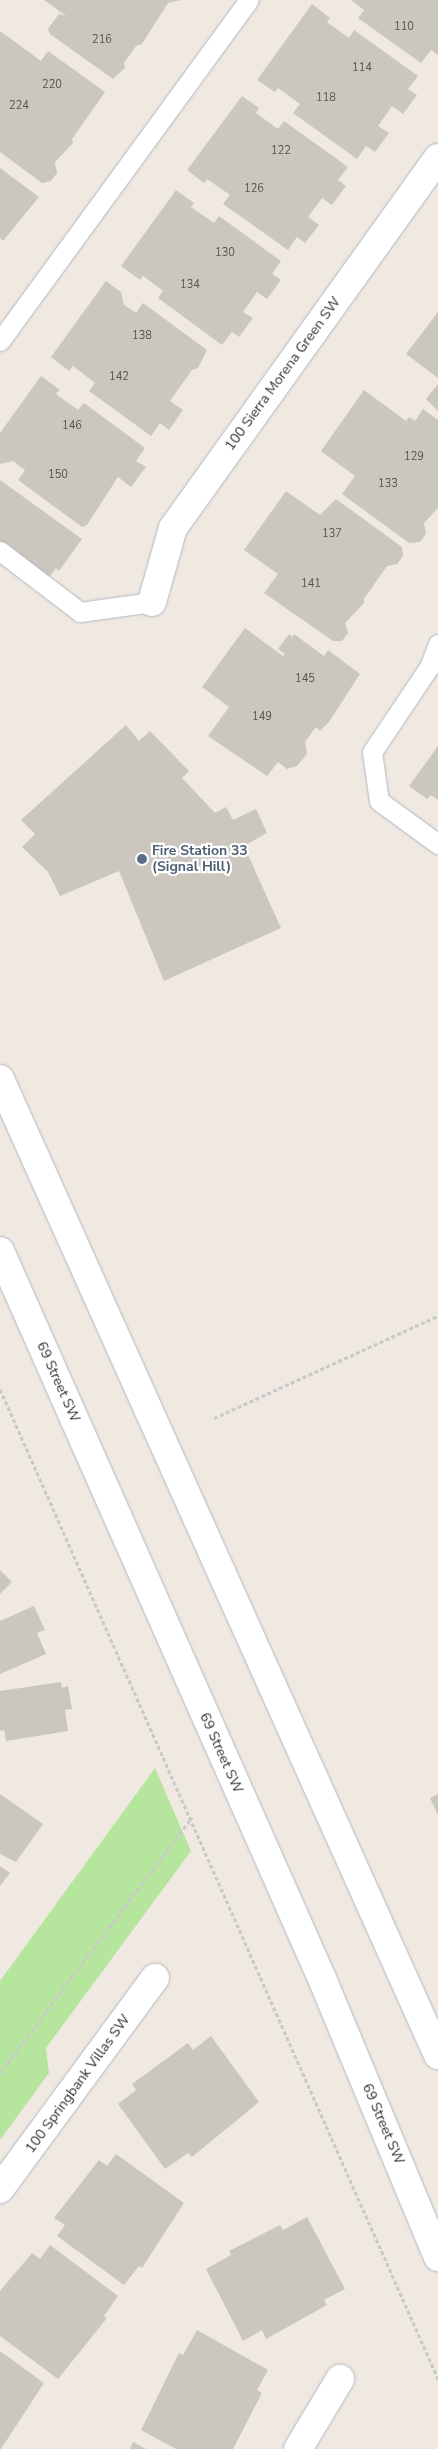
<!DOCTYPE html>
<style>
body{margin:0}
#map{position:relative;width:438px;height:2449px;overflow:hidden;background:#efe9e1;font-family:"Nunito Sans",sans-serif}
div>[style]{position:absolute}
.green>*{inset:0;background:#b6e59e}
.building>*{inset:0;background:#cbc7bf}
.path>*{height:3px;margin-top:-1.5px;transform-origin:0;background:repeating-linear-gradient(90deg,#c9c9c9 0 4px,transparent 0 6.5px)}
.roads{filter:drop-shadow(0 0 1px #b4b7c1) drop-shadow(0 0 1px #b4b7c1)}
.lane>*{height:19px;margin:-9.5px;padding:0 9.5px;transform-origin:9.5px;border-radius:9.5px;background:#fff}
.street>*{height:28px;margin:-14px;padding:0 14px;transform-origin:14px;border-radius:14px;background:#fff}
.secondary>*{height:28px;margin:-14px;padding:0 14px;transform-origin:14px;border-radius:14px;background:#fff}
.dots>*{width:14px;height:14px;translate:-50% -50%;box-sizing:border-box;border:2px solid #fff;border-radius:50%}
span{translate:-50% -50%;white-space:nowrap;text-align:center;line-height:1.15;-webkit-text-stroke:4.5px #fff;paint-order:stroke}
.number-label{font-size:11px;color:#555452}
.number-label span{-webkit-text-stroke-width:0}
.street-label{font-size:14px;color:#2e2e2e}
.service-label{font-size:14px;color:#4e5e75;font-weight:700}
.left{translate:0 -50%;text-align:left}
</style>
<div id="map">
<div class="green">
<div style="clip-path:polygon(155px 1768px,191px 1851px,46px 2048px,49px 2073px,0 2140px,0 1981px)"></div>
</div>
<div class="building">
<div style="clip-path:polygon(44px 0,181px 0,168px 3px,142px 44px,136px 46px,124px 63px,125px 68px,113px 79px,50px 34px,48px 29px,59px 14px,66px 16px)"></div>
<div style="clip-path:polygon(351px 0,438px 0,438px 55px,431px 50px,421px 63px,358px 18px,364px 10px)"></div>
<div style="clip-path:polygon(312px 4px,330px 18px,327px 22px,349px 38px,354px 30px,418px 76px,408px 89px,417px 95px,403px 114px,392px 106px,378px 126px,389px 133px,375px 152px,366px 146px,357px 159px,293px 113px,300px 104px,278px 88px,275px 92px,257px 80px)"></div>
<div style="clip-path:polygon(0 31px,41px 61px,48px 51px,105px 92px,72px 139px,73px 143px,55px 162px,57px 173px,51px 181px,42px 183px,0 152px)"></div>
<div style="clip-path:polygon(242px 96px,259px 108px,256px 113px,278px 129px,284px 121px,348px 167px,338px 180px,346px 186px,332px 205px,322px 198px,308px 217px,319px 225px,305px 243px,297px 237px,288px 250px,223px 204px,230px 195px,207px 179px,204px 183px,187px 170px)"></div>
<div style="clip-path:polygon(0 168px,39px 197px,3px 241px,0 238px)"></div>
<div style="clip-path:polygon(176px 190px,194px 203px,191px 207px,214px 223px,219px 216px,281px 261px,272px 274px,281px 280px,267px 299px,257px 292px,243px 312px,253px 318px,239px 337px,232px 332px,222px 345px,158px 298px,163px 291px,143px 276px,140px 280px,121px 266px)"></div>
<div style="clip-path:polygon(106px 281px,121px 292px,124px 305px,136px 313px,143px 303px,207px 350px,198px 368px,192px 370px,170px 401px,183px 410px,169px 430px,160px 423px,151px 436px,89px 391px,95px 383px,73px 366px,69px 371px,51px 357px)"></div>
<div style="clip-path:polygon(438px 312px,438px 378px,406px 354px)"></div>
<div style="clip-path:polygon(41px 376px,60px 390px,56px 394px,78px 410px,84px 403px,145px 448px,136px 461px,146px 467px,131px 487px,118px 477px,87px 525px,82px 527px,18px 480px,25px 470px,13px 461px,0 464px,0 433px)"></div>
<div style="clip-path:polygon(438px 384px,438px 411px,426px 399px)"></div>
<div style="clip-path:polygon(364px 390px,406px 421px,409px 417px,415px 421px,423px 409px,438px 420px,438px 508px,424px 523px,426px 534px,420px 542px,409px 543px,342px 494px,355px 476px,321px 451px)"></div>
<div style="clip-path:polygon(0 480px,82px 539px,59px 571px,56px 568px,46px 581px,0 548px)"></div>
<div style="clip-path:polygon(286px 491px,320px 515px,336px 499px,402px 547px,403px 556px,397px 564px,387px 566px,364px 599px,364px 603px,345px 623px,348px 633px,342px 641px,333px 641px,264px 593px,278px 574px,244px 550px)"></div>
<div style="clip-path:polygon(245px 628px,283px 656px,285px 654px,278px 649px,289px 634px,292px 637px,294px 634px,324px 656px,328px 650px,360px 674px,329px 722px,320px 731px,316px 727px,305px 742px,307px 754px,297px 766px,287px 769px,278px 762px,267px 776px,208px 736px,229px 707px,202px 687px)"></div>
<div style="clip-path:polygon(126px 725px,139px 741px,150px 731px,189px 771px,182px 778px,215px 813px,226px 807px,233px 820px,256px 809px,267px 833px,244px 846px,281px 928px,164px 981px,119px 871px,60px 896px,48px 872px,22px 847px,35px 834px,21px 820px)"></div>
<div style="clip-path:polygon(438px 746px,438px 800px,431px 795px,427px 799px,409px 786px)"></div>
<div style="clip-path:polygon(0 1570px,12px 1582px,0 1594px)"></div>
<div style="clip-path:polygon(34px 1606px,45px 1630px,37px 1633px,46px 1654px,0 1674px,0 1621px)"></div>
<div style="clip-path:polygon(61px 1682px,62px 1688px,68px 1686px,72px 1709px,65px 1710px,68px 1731px,6px 1741px,4px 1730px,0 1731px,0 1691px)"></div>
<div style="clip-path:polygon(0 1794px,43px 1824px,16px 1862px,0 1854px)"></div>
<div style="clip-path:polygon(438px 1794px,438px 1815px,430px 1798px)"></div>
<div style="clip-path:polygon(0 1866px,10px 1873px,0 1886px)"></div>
<div style="clip-path:polygon(211px 2036px,259px 2102px,192px 2157px,188px 2153px,165px 2169px,118px 2104px,136px 2090px,132px 2084px,188px 2043px,193px 2050px)"></div>
<div style="clip-path:polygon(116px 2154px,184px 2203px,142px 2268px,139px 2266px,124px 2285px,57px 2236px,65px 2225px,54px 2218px,99px 2160px,107px 2166px)"></div>
<div style="clip-path:polygon(307px 2217px,345px 2289px,324px 2300px,327px 2305px,266px 2339px,262px 2330px,243px 2341px,206px 2269px,231px 2255px,229px 2251px,280px 2225px,283px 2230px)"></div>
<div style="clip-path:polygon(50px 2245px,118px 2296px,104px 2316px,107px 2318px,58px 2379px,0 2336px,0 2291px,32px 2253px,40px 2259px)"></div>
<div style="clip-path:polygon(197px 2330px,268px 2370px,257px 2390px,262px 2393px,233px 2449px,176px 2449px,141px 2430px,179px 2353px,183px 2355px)"></div>
<div style="clip-path:polygon(0 2351px,44px 2383px,1px 2449px,0 2449px)"></div>
<div style="clip-path:polygon(133px 2442px,146px 2449px,130px 2449px)"></div>
</div>
<div class="path">
<div style="left:0;top:1389px;width:1083px;rotate:66.13deg"></div>
<div style="left:214px;top:1418px;width:246px;rotate:-24.5deg"></div>
<div style="left:0;top:2073px;width:320px;rotate:-53.1deg"></div>
</div>
<div class="roads">
<div class="lane">
<div style="left:0;top:341px;width:422px;rotate:-53.9deg"></div>
<div style="left:0;top:551px;width:101px;rotate:37.3deg"></div>
<div style="left:80px;top:612px;width:73px;rotate:-7.9deg"></div>
<div style="left:438px;top:644px;width:25px;rotate:111deg"></div>
<div style="left:429px;top:667px;width:102px;rotate:123.8deg"></div>
<div style="left:372px;top:752px;width:49px;rotate:81.9deg"></div>
<div style="left:379px;top:801px;width:73px;rotate:36.1deg"></div>
</div>
<div class="street">
<div style="left:152px;top:602px;width:77px;rotate:-74.2deg"></div>
<div style="left:173px;top:528px;width:455px;rotate:-54.4deg"></div>
<div style="left:0;top:2189px;width:262px;rotate:-53.7deg"></div>
<div style="left:298px;top:2449px;width:82px;rotate:-59deg"></div>
</div>
<div class="secondary">
<div style="left:0;top:1079px;width:1070px;rotate:65.83deg"></div>
<div style="left:0;top:1251px;width:798px;rotate:66.13deg"></div>
<div style="left:323px;top:1981px;width:299px;rotate:67.4deg"></div>
</div>
</div>
<div class="dots">
<div style="left:142px;top:859px;background:#5c6f8a"></div>
</div>
<div class="number-label">
<span style="left:404px;top:27px">110</span>
<span style="left:102px;top:40px">216</span>
<span style="left:362px;top:68px">114</span>
<span style="left:52px;top:85px">220</span>
<span style="left:326px;top:98px">118</span>
<span style="left:19px;top:106px">224</span>
<span style="left:281px;top:151px">122</span>
<span style="left:254px;top:189px">126</span>
<span style="left:225px;top:253px">130</span>
<span style="left:190px;top:285px">134</span>
<span style="left:142px;top:336px">138</span>
<span style="left:119px;top:377px">142</span>
<span style="left:72px;top:426px">146</span>
<span style="left:414px;top:457px">129</span>
<span style="left:58px;top:475px">150</span>
<span style="left:388px;top:484px">133</span>
<span style="left:332px;top:534px">137</span>
<span style="left:311px;top:584px">141</span>
<span style="left:305px;top:679px">145</span>
<span style="left:262px;top:717px">149</span>
</div>
<div class="street-label">
<span style="left:283px;top:374px;rotate:-54deg">100 Sierra Morena Green SW</span>
<span style="left:58px;top:1382px;rotate:66deg">69 Street SW</span>
<span style="left:221px;top:1753px;rotate:66deg">69 Street SW</span>
<span style="left:78px;top:2084px;rotate:-54deg">100 Springbank Villas SW</span>
<span style="left:383px;top:2124px;rotate:67deg">69 Street SW</span>
</div>
<div class="service-label">
<span class="left" style="left:152px;top:859px">Fire Station 33<br>(Signal Hill)</span>
</div>
</div>
